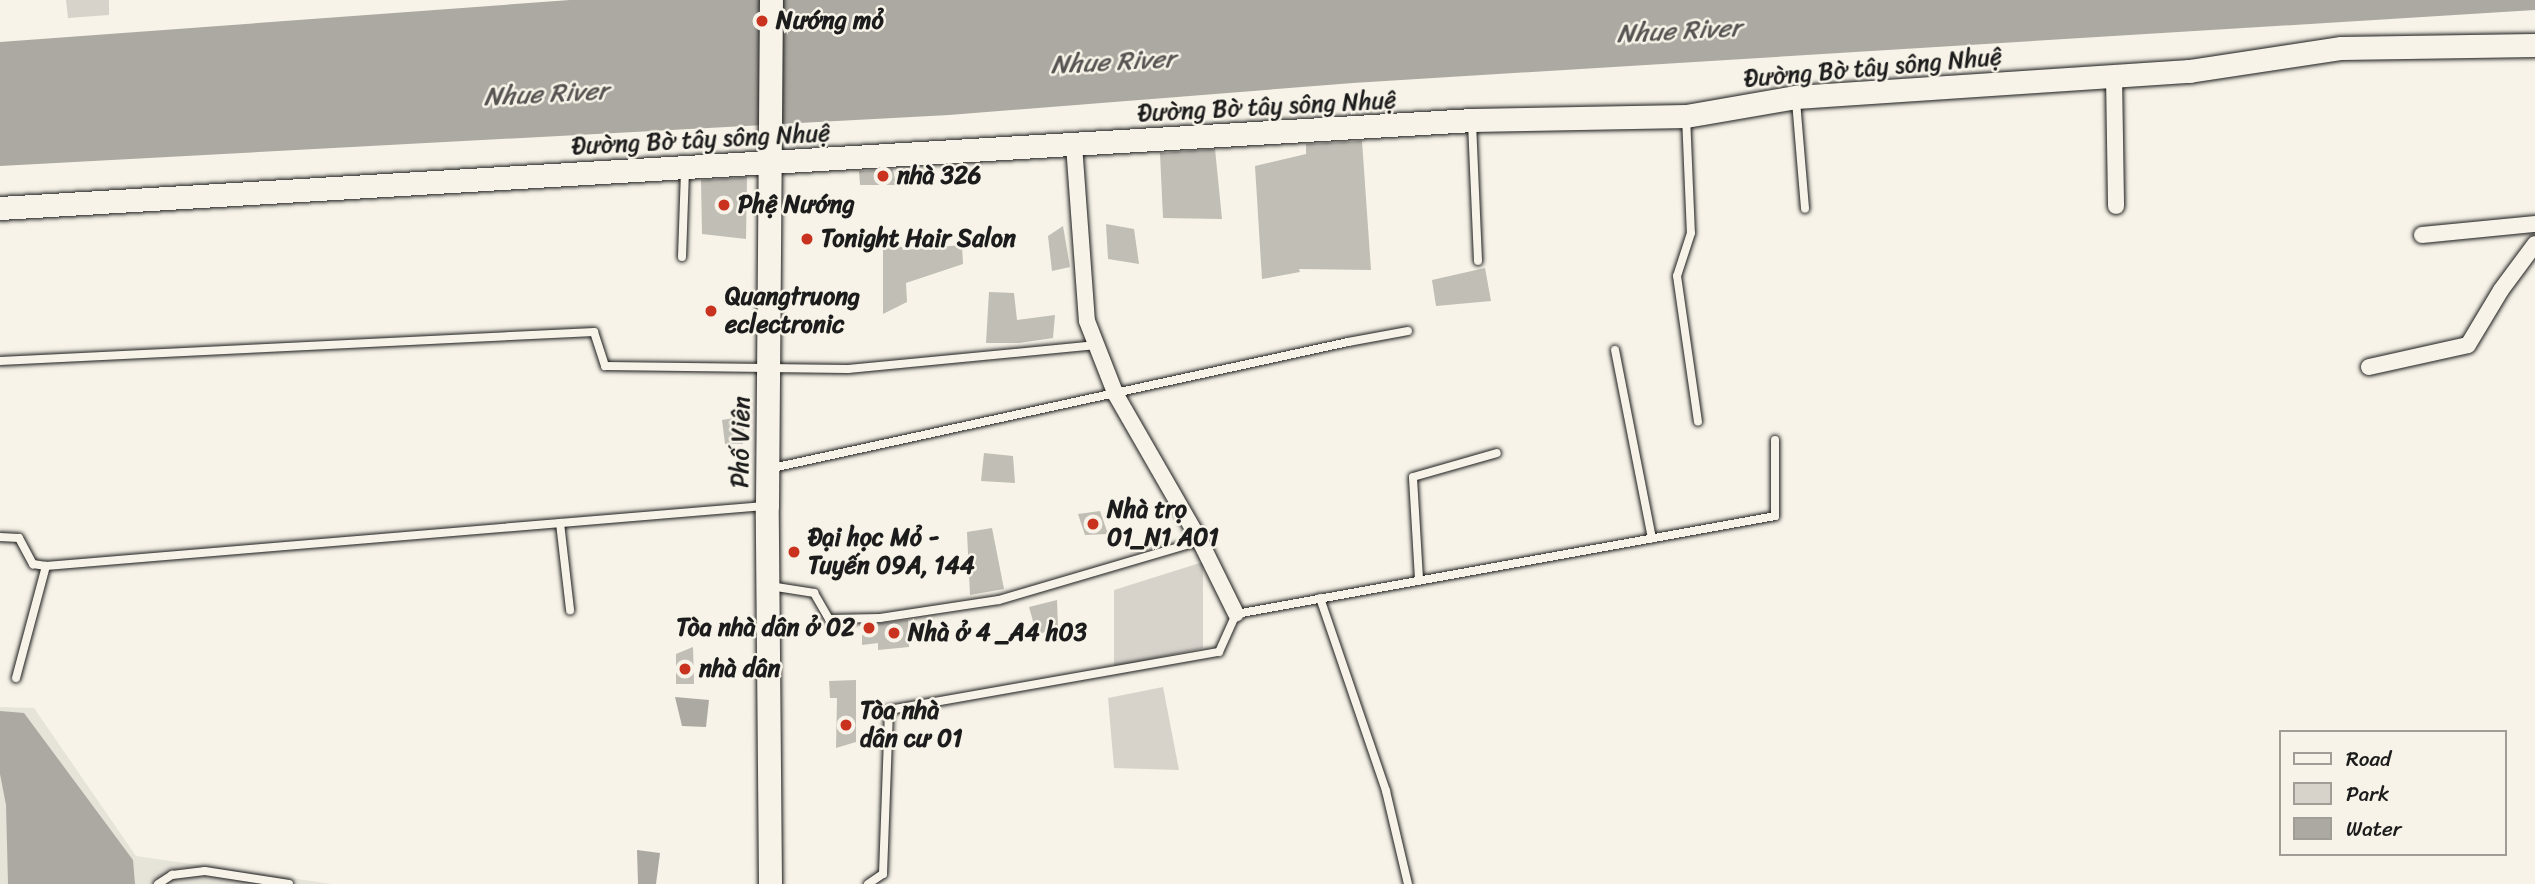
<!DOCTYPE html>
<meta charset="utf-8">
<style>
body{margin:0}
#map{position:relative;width:2535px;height:884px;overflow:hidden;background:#f7f3e8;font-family:Sriracha,sans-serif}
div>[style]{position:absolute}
.built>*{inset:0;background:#e6e3d9}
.green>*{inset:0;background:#d7d3cb}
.water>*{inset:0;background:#aca9a2}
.building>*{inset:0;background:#c0beb5}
.roads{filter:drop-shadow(0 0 2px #1c1c1c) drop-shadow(0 0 2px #1c1c1c)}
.lane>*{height:8px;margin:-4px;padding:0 4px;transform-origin:4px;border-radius:4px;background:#f7f3e8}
.street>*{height:16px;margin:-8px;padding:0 8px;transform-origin:8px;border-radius:8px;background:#f7f3e8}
.secondary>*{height:23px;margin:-11.5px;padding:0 11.5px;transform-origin:11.5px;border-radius:11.5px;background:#f7f3e8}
.dots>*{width:19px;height:19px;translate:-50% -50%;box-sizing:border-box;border:4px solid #f7f3e8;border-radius:50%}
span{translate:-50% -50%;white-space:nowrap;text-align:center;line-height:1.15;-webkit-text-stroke:5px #f7f3e8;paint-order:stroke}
.poi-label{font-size:24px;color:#1c1c1c;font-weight:700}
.left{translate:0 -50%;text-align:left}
.right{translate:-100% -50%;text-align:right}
.street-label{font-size:24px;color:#1c1c1c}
.water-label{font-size:26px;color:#565452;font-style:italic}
.legend{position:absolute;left:2279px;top:730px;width:228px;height:126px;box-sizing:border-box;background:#f7f3e8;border:2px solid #9f9d96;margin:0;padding:9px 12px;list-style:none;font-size:21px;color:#1c1c1c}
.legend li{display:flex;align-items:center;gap:14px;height:35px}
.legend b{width:35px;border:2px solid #9f9d96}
</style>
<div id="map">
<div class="built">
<div style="clip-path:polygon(0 707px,34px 708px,136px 856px,332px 884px,0 884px)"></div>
</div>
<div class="green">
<div style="clip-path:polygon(66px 0,109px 0,109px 15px,68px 18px)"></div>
<div style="clip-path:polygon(1203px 562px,1203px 648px,1114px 667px,1114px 590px)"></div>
<div style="clip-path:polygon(1163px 687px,1179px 770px,1114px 768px,1108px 698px)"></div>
</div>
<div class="water">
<div style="clip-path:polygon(570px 0,2535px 0,2535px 10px,1353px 83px,949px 115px,0 166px,0 42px)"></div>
<div style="clip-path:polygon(675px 697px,709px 700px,706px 727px,682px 726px)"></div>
<div style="clip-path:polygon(0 711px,24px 713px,133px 860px,135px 884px,8px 884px,6px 805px,0 774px)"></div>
<div style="clip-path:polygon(637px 850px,660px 853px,656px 884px,638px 884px)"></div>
</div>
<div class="building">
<div style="clip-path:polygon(1362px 141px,1371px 270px,1299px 269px,1300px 272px,1262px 279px,1255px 166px,1306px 154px,1306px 144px)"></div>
<div style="clip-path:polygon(1215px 149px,1222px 219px,1163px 218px,1160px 153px)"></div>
<div style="clip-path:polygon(893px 169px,896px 185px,860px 185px,859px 171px)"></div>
<div style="clip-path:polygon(747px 177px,746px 239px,702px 234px,701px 180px)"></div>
<div style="clip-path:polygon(1106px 224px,1134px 229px,1139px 264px,1108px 259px)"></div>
<div style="clip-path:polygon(1063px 226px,1070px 267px,1052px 271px,1048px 236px)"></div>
<div style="clip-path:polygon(883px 245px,902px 247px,903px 250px,962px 245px,963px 264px,906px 283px,907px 302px,883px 314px)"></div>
<div style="clip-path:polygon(1485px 268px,1491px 301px,1436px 306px,1432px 280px)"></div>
<div style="clip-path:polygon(989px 292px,1014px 293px,1017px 320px,1055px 315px,1053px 338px,1019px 343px,986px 343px)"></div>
<div style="clip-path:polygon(745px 416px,743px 444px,725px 444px,722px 420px)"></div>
<div style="clip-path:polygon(984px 453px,1013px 456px,1015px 483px,981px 481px)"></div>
<div style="clip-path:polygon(1100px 511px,1108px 534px,1085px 535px,1078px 514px)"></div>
<div style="clip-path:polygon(992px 528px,1004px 589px,970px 595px,967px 532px)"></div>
<div style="clip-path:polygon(1057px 600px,1058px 627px,1037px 635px,1029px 607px)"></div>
<div style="clip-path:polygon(908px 620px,909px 647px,878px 650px,878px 643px,862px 645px,862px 625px)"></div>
<div style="clip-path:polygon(693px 647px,694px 684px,676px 684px,676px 654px)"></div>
<div style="clip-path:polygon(856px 680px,856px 742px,836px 748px,837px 698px,830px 698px,829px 681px)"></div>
</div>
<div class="roads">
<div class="lane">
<div style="left:1796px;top:101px;width:108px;rotate:85.2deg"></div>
<div style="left:1686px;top:116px;width:117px;rotate:87.6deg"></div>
<div style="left:1691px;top:233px;width:45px;rotate:108deg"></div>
<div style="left:1677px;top:276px;width:147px;rotate:81.8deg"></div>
<div style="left:1472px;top:123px;width:138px;rotate:87.5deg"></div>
<div style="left:682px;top:257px;width:87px;rotate:-88deg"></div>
<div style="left:1615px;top:350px;width:192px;rotate:78.9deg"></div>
<div style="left:0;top:361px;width:595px;rotate:-2.8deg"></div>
<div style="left:594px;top:332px;width:36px;rotate:72deg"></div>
<div style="left:605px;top:366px;width:243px;rotate:0.7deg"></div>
<div style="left:848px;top:369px;width:250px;rotate:-5.5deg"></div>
<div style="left:768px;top:469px;width:594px;rotate:-12.35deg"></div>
<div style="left:1348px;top:342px;width:61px;rotate:-10.4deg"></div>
<div style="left:560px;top:523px;width:88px;rotate:83.4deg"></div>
<div style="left:0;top:537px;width:19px;rotate:3deg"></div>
<div style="left:19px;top:538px;width:30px;rotate:62deg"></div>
<div style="left:33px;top:564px;width:13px;rotate:9deg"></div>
<div style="left:46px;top:566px;width:721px;rotate:-4.78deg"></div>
<div style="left:1419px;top:579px;width:102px;rotate:-93.4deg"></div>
<div style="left:1413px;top:477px;width:87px;rotate:-15.9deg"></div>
<div style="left:770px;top:586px;width:45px;rotate:9deg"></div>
<div style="left:814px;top:593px;width:30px;rotate:60deg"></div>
<div style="left:829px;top:619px;width:51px;rotate:-1.1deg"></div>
<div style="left:880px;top:618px;width:120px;rotate:-8.6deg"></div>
<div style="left:999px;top:600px;width:209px;rotate:-16.4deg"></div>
<div style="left:1320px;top:598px;width:204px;rotate:71.1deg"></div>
<div style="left:1386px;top:791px;width:96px;rotate:76.7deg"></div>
<div style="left:16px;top:678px;width:116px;rotate:-75deg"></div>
<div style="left:158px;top:884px;width:17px;rotate:-33deg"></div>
<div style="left:172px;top:875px;width:33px;rotate:-7deg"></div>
<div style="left:205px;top:871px;width:85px;rotate:8.8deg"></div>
<div style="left:868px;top:884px;width:18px;rotate:-34deg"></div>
<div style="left:883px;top:874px;width:164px;rotate:-87.9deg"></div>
<div style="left:889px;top:710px;width:335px;rotate:-10deg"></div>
<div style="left:1219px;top:652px;width:42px;rotate:-65.9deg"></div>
<div style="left:1236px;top:614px;width:548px;rotate:-10.3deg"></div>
<div style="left:1775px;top:516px;width:76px;rotate:-90deg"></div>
</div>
<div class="street">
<div style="left:2114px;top:75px;width:131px;rotate:89.1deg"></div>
<div style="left:1074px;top:145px;width:176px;rotate:85.8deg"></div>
<div style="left:1087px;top:321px;width:79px;rotate:68.6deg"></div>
<div style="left:1116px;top:395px;width:168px;rotate:60.1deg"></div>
<div style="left:1200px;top:541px;width:81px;rotate:63.7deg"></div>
<div style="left:2422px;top:235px;width:114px;rotate:-5.6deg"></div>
<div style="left:2369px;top:367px;width:101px;rotate:-12.5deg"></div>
<div style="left:2468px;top:345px;width:64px;rotate:-59deg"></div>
<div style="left:2501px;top:290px;width:57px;rotate:-53.5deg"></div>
</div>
<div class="secondary">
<div style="left:0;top:208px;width:1475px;rotate:-3.42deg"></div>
<div style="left:1472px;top:120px;width:214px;rotate:-1.1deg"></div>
<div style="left:1686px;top:116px;width:112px;rotate:-9.8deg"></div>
<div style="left:1796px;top:97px;width:394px;rotate:-3.8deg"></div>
<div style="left:2189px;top:71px;width:154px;rotate:-8.6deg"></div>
<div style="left:2341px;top:48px;width:194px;rotate:-0.9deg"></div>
<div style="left:770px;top:884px;width:378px;rotate:-90.5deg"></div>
<div style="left:767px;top:506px;width:506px;rotate:-89.55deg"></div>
</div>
</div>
<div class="dots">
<div style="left:762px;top:21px;background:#c8321e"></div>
<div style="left:883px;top:176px;background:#c8321e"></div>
<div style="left:724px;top:205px;background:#c8321e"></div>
<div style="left:807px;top:239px;background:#c8321e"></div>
<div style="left:711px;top:311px;background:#c8321e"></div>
<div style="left:1093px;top:524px;background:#c8321e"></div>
<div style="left:794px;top:552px;background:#c8321e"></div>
<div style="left:869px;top:628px;background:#c8321e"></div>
<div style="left:894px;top:633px;background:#c8321e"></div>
<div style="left:685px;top:669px;background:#c8321e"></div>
<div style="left:846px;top:725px;background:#c8321e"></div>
</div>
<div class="poi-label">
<span class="left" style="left:776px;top:21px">Nướng mỏ</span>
<span class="left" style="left:897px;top:176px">nhà 326</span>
<span class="left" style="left:738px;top:205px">Phệ Nướng</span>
<span class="left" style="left:821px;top:239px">Tonight Hair Salon</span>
<span class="left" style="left:725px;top:311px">Quangtruong<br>eclectronic</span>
<span class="left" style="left:1107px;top:524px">Nhà trọ<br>01_N1 A01</span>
<span class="left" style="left:808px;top:552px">Đại học Mỏ -<br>Tuyến 09A, 144</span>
<span class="right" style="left:855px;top:628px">Tòa nhà dân ở 02</span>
<span class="left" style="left:908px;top:633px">Nhà ở 4 _A4 h03</span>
<span class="left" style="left:699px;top:669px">nhà dân</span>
<span class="left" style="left:860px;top:725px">Tòa nhà<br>dân cư 01</span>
</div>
<div class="street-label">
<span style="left:1873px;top:68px;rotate:-5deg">Đường Bờ tây sông Nhuệ</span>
<span style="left:1267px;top:107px;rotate:-3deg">Đường Bờ tây sông Nhuệ</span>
<span style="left:701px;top:140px;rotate:-3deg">Đường Bờ tây sông Nhuệ</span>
<span style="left:741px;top:442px;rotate:-89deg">Phố Viên</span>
</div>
<div class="water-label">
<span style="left:1679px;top:31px;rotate:-3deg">Nhue River</span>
<span style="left:1113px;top:62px;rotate:-3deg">Nhue River</span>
<span style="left:546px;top:94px;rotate:-3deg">Nhue River</span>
</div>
<ul class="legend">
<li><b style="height:9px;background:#f7f3e8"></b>Road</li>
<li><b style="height:19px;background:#d7d3cb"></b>Park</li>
<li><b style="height:19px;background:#aca9a2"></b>Water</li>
</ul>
</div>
